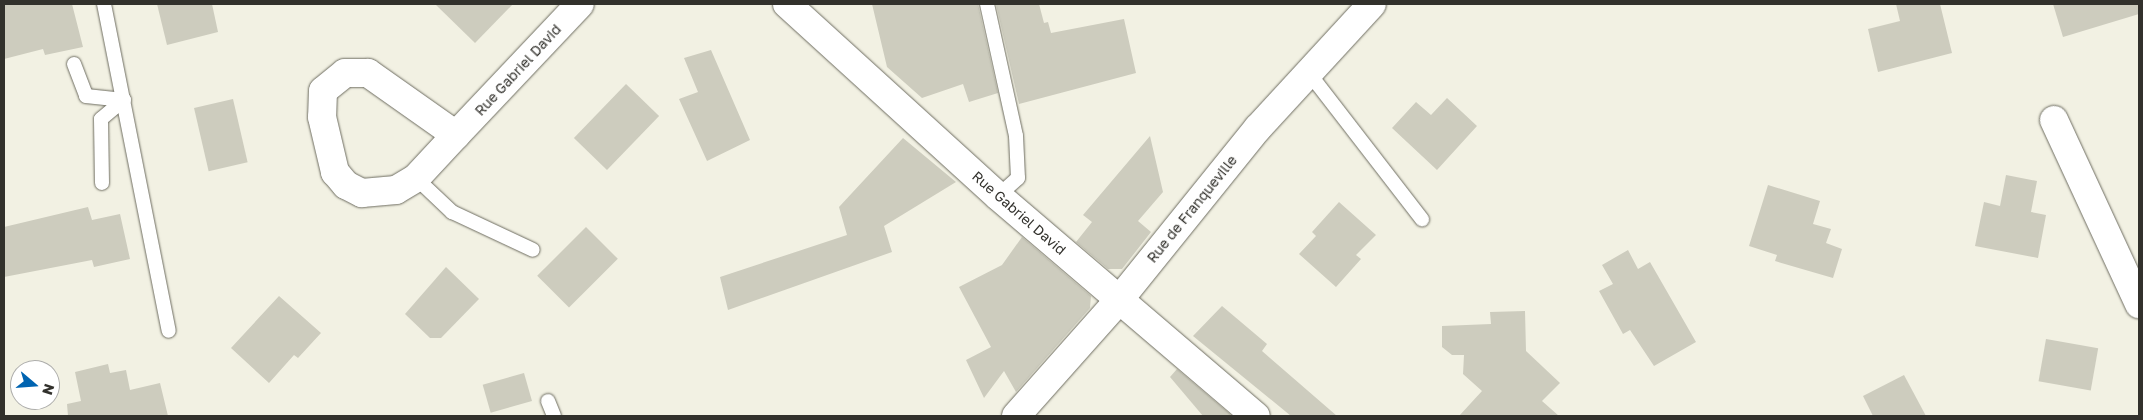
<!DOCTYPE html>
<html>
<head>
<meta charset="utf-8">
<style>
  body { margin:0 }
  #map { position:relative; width:2143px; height:420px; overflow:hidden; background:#f2f1e3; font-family:"Golos Text",sans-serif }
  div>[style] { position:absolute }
  .building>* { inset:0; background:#cdccbe; transform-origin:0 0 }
  .roads { filter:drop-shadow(0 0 1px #6e6d61) drop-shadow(0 0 1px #6e6d61) }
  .service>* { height:14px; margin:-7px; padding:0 7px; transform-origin:7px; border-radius:7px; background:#fff }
  .minor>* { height:28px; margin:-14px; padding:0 14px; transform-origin:14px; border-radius:14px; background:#fff }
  span { translate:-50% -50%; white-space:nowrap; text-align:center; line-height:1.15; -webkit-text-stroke:5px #fff; paint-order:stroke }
  .street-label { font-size:14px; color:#32312c }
  .frame { position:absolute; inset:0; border:5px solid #32312c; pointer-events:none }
  .north { position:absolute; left:10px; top:360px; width:50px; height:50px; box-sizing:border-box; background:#fff; border:1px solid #adadab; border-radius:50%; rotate:108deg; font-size:14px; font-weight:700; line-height:20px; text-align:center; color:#32312c }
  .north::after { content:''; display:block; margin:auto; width:18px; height:22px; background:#0064b1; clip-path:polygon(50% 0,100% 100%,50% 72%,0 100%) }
</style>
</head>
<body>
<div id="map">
  <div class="building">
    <div style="clip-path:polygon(4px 4px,72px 4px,83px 47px,45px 55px,43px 49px,4px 59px)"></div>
    <div style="clip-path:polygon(157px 4px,212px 4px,218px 32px,167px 45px)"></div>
    <div style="clip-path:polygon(435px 4px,513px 4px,475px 43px)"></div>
    <div style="clip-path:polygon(872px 4px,978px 4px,998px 93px,969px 102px,963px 84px,922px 98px,887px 67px)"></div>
    <div style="clip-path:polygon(996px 4px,1039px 4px,1044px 23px,1048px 22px,1051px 33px,1124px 19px,1136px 73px,1019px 104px)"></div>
    <div style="clip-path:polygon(1896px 4px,1940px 4px,1952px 53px,1878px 72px,1868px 29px,1900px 21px)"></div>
    <div style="clip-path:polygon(2053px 4px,2139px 4px,2139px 14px,2063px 37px)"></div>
    <div style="clip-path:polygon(711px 50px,750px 140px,707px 161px,679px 99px,698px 92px,684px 58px)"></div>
    <div style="left:626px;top:84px;width:46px;height:75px;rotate:44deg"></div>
    <div style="clip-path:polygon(1447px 98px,1477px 126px,1437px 170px,1392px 128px,1416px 102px,1431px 115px)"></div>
    <div style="left:233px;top:99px;width:65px;height:40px;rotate:77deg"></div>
    <div style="clip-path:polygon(1150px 136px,1163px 192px,1138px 221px,1151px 232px,1122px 269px,1108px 269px,1076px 242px,1092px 222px,1083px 215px)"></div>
    <div style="clip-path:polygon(903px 138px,956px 182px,884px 226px,892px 252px,728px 310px,720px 277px,847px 235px,839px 207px)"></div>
    <div style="clip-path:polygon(2006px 175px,2037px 181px,2031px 212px,2046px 215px,2038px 258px,1975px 246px,1984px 202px,2000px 206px)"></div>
    <div style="clip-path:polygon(1768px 185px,1820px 201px,1813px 224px,1831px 229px,1826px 243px,1842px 249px,1833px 278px,1775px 261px,1777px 255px,1749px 246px)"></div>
    <div style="clip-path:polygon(1339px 202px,1376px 235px,1356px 255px,1361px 259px,1336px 287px,1299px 254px,1316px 236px,1312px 232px)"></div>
    <div style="clip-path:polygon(88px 207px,92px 220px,120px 214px,130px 259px,94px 267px,92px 260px,4px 277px,4px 227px)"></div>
    <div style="left:586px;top:227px;width:45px;height:69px;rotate:45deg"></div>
    <div style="clip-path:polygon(1022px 237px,1091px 296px,1090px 308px,1016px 392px,1004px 371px,984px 398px,966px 360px,991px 347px,959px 287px,1002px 265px)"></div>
    <div style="clip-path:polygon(1628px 250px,1638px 269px,1650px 262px,1696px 342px,1654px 366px,1630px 330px,1623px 334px,1599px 291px,1613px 284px,1602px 265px)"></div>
    <div style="clip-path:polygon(446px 267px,479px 299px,441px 338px,430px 338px,405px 314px)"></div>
    <div style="clip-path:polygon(279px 296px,321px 333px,298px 358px,294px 355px,269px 383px,231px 348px)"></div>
    <div style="clip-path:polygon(1222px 306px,1267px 344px,1262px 351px,1337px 416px,1291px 416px,1193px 336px)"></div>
    <div style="clip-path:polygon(1525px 311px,1526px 351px,1560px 383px,1542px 401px,1559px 416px,1459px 416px,1482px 391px,1463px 374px,1464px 355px,1452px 355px,1442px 347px,1442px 326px,1491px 324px,1490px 312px)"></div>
    <div style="left:2046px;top:339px;width:53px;height:43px;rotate:10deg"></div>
    <div style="clip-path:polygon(108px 364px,110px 373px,126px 370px,130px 390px,160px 383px,168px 416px,68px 416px,67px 404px,81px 401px,75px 372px)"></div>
    <div style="clip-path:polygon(1177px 369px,1230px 414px,1231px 416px,1203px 416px,1170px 377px)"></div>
    <div style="left:524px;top:373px;width:29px;height:43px;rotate:74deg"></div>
    <div style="clip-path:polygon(1904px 375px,1926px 416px,1873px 416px,1863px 396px)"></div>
  </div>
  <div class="roads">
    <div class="service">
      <div style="left:104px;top:4px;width:333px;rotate:78.8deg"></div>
      <div style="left:987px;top:4px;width:135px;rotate:77.6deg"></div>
      <div style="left:1016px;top:136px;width:42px;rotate:87.3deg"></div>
      <div style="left:1018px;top:178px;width:27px;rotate:138deg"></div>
      <div style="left:74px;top:64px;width:34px;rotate:69deg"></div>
      <div style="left:86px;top:96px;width:38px;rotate:6deg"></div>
      <div style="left:1309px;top:73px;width:185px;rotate:52.3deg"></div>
      <div style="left:416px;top:178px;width:50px;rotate:43.4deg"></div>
      <div style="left:452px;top:212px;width:89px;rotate:25.1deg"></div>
      <div style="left:102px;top:183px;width:64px;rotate:-90.9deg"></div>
      <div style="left:101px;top:119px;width:30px;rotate:-40deg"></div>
      <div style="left:548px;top:401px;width:16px;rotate:68deg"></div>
    </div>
    <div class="minor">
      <div style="left:787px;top:4px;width:285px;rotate:42.3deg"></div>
      <div style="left:998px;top:196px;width:339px;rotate:40.5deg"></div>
      <div style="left:2054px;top:120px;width:203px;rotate:65.2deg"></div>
      <div style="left:456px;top:135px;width:108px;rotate:-144.8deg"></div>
      <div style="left:368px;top:73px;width:23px;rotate:180deg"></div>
      <div style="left:345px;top:73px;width:28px;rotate:141deg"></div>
      <div style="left:323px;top:91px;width:26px;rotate:92deg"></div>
      <div style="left:322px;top:117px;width:57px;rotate:76.7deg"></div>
      <div style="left:335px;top:172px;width:17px;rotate:50deg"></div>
      <div style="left:346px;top:185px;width:18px;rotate:27deg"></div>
      <div style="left:362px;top:193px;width:34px;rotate:-5deg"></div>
      <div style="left:396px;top:190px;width:23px;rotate:-31deg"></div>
      <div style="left:416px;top:178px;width:59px;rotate:-47.1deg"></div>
      <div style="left:456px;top:135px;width:180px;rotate:-46.6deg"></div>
      <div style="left:1016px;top:416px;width:155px;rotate:-48.4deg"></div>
      <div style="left:1119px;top:300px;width:221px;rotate:-51.1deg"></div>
      <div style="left:1258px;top:128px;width:168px;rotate:-47.4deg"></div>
    </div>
  </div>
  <div class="street-label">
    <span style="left:518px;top:70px;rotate:-47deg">Rue Gabriel David</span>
    <span style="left:1192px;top:209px;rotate:-51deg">Rue de Franqueville</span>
    <span style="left:1019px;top:213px;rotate:41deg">Rue Gabriel David</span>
  </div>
  <div class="frame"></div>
  <div class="north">N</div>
</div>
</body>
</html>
